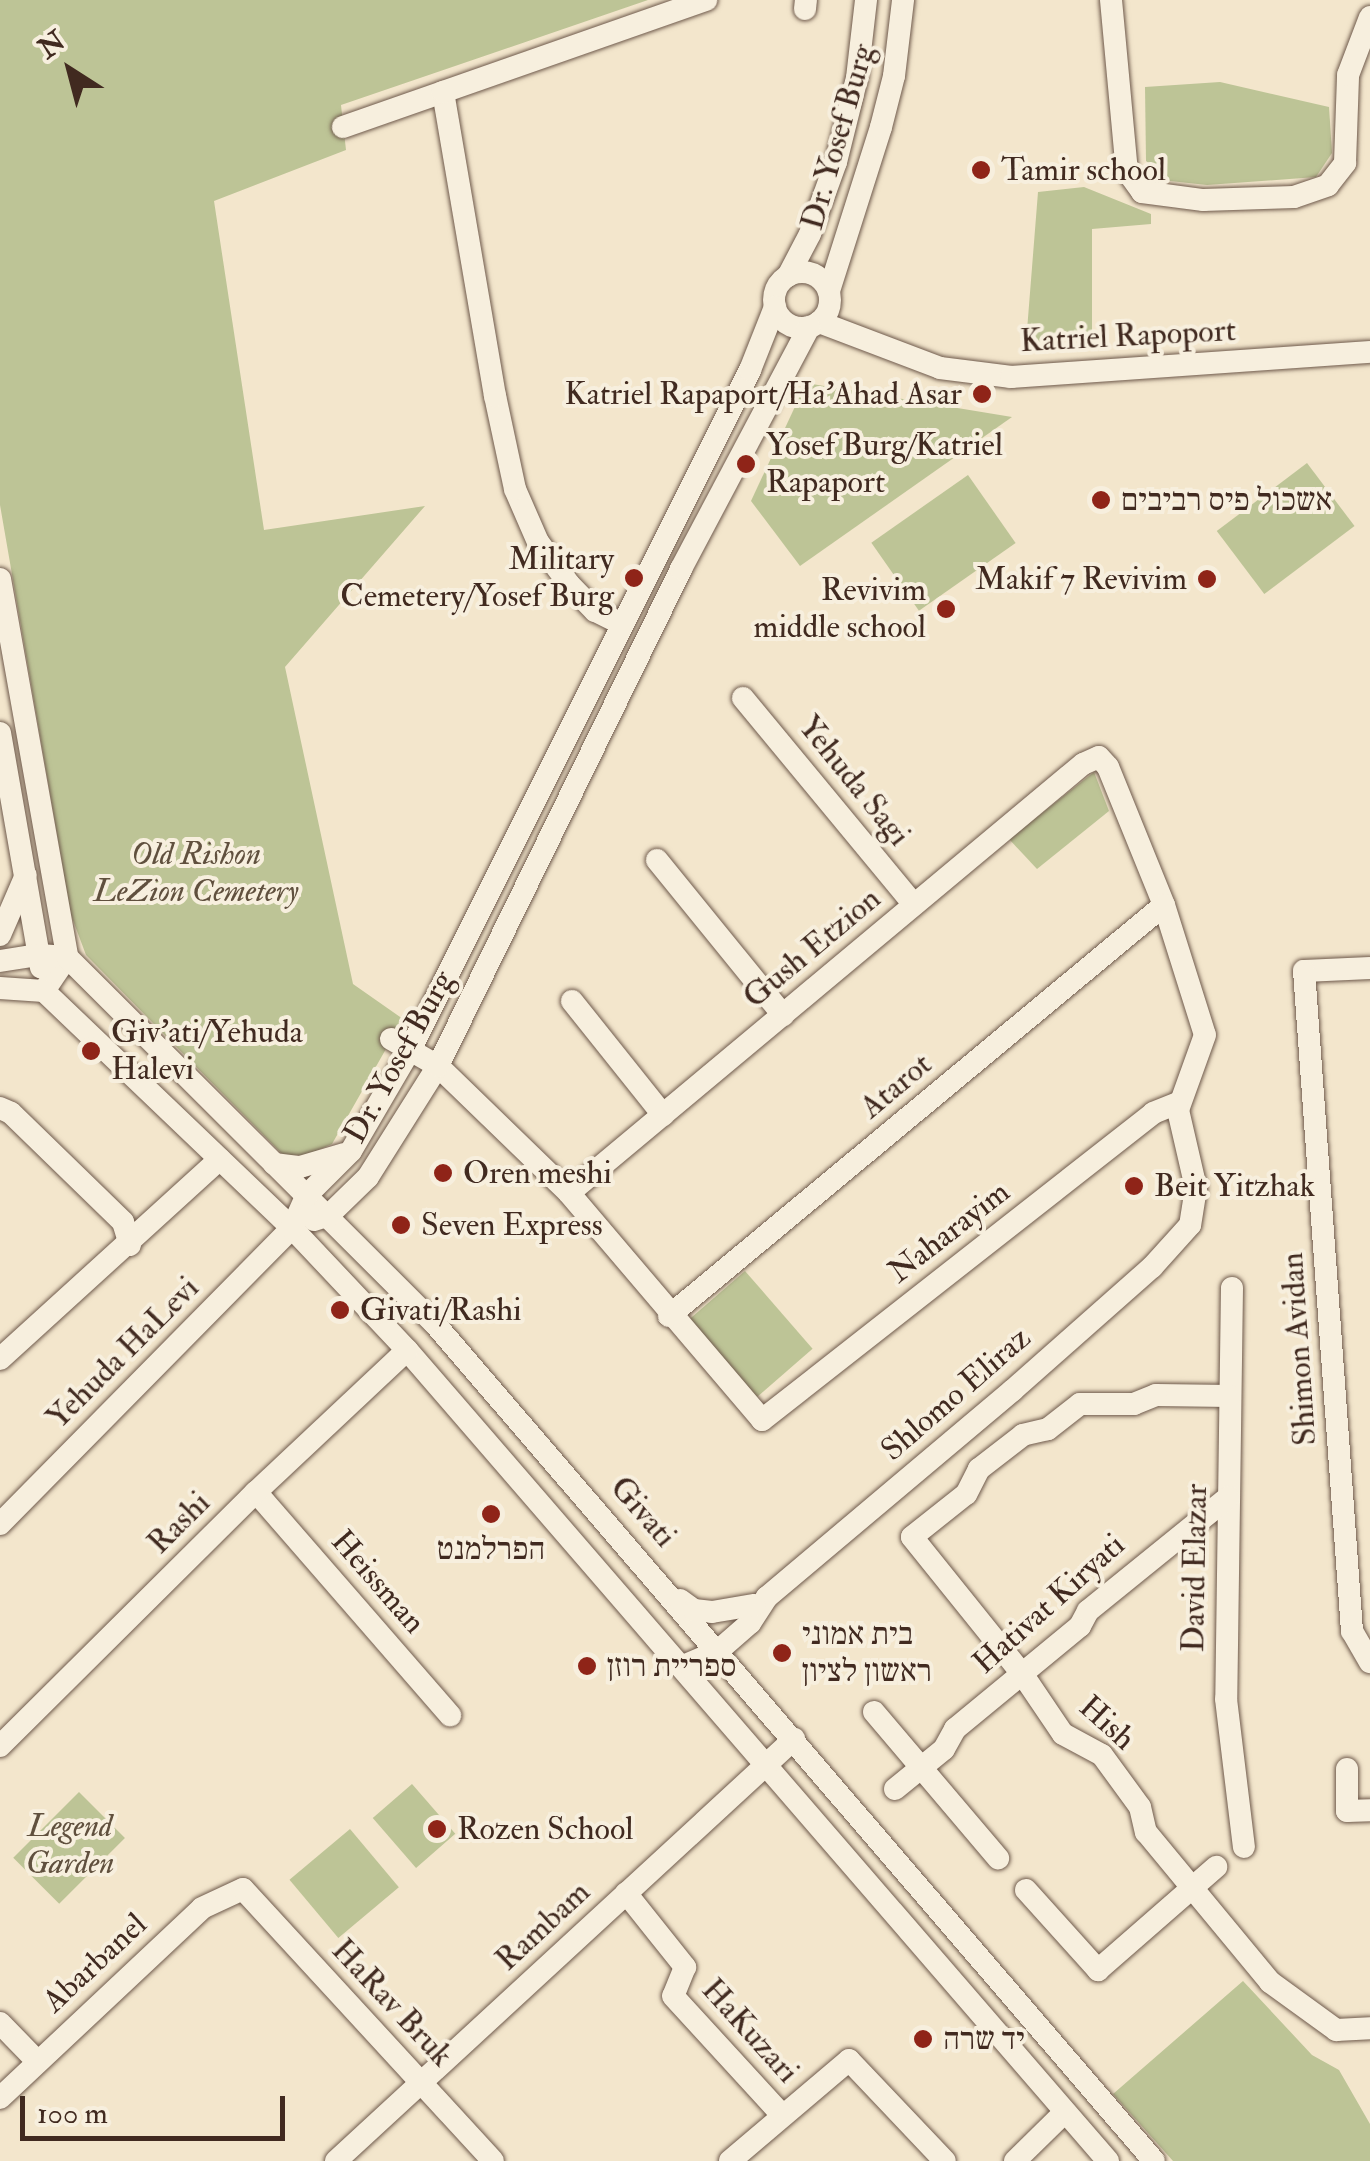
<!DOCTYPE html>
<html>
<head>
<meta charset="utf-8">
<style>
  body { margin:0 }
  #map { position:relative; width:1370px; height:2161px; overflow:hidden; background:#f3e6cc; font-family:"IM FELL Double Pica","Frank Ruhl Libre",serif }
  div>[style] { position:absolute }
  .green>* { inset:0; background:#bdc496; transform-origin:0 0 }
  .roads { filter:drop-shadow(0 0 2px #6e594b) drop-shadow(0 0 2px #6e594b) }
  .minor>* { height:22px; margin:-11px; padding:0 11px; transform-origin:11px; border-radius:11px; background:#f7efde }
  .minor>.ring { margin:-11px; padding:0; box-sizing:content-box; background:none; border:22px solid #f7efde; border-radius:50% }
  .dots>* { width:28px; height:28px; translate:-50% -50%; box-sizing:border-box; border:5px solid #f7efde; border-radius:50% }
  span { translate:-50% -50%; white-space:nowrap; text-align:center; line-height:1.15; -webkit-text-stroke:8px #f7efde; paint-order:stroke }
  .street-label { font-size:32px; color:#412a20 }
  .poi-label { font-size:32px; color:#412a20 }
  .left { translate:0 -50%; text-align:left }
  .right { translate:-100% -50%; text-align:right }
  .park-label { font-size:32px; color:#60503e; font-style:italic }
  .north { position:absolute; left:20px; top:20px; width:100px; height:100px; -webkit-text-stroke:8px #f7efde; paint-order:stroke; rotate:324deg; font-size:28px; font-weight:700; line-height:40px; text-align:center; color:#412a20 }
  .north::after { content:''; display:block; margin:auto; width:35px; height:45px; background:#412a20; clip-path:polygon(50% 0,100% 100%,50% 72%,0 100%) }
  .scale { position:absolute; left:20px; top:2096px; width:265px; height:45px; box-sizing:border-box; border:5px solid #412a20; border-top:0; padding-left:12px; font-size:30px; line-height:35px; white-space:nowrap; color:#412a20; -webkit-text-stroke:8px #f7efde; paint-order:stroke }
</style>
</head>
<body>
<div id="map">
  <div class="green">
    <div style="clip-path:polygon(0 0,648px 0,341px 105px,346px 150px,214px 201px,264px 530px,425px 506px,285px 667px,353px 984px,403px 1019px,332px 1144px,307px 1155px,283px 1155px,86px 955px,71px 915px,0 505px)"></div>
    <div style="clip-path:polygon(1220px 82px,1329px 107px,1332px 153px,1316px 177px,1207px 185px,1170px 181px,1146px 161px,1145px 87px)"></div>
    <div style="clip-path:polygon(1084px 187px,1151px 214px,1151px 224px,1092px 229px,1092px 340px,1026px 343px,1038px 192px)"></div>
    <div style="clip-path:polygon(806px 383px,1012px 417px,800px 566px,751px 501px)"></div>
    <div style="left:1307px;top:463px;width:79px;height:113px;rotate:53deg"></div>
    <div style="left:968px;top:475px;width:83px;height:118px;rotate:55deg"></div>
    <div style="clip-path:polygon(1094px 772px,1109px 811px,1037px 869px,1009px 839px)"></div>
    <div style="left:745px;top:1271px;width:103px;height:79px;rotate:49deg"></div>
    <div style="left:412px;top:1784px;width:66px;height:52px;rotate:49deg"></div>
    <div style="left:79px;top:1792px;width:65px;height:93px;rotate:45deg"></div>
    <div style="left:350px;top:1829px;width:76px;height:79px;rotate:50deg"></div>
    <div style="clip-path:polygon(1243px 1981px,1312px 2055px,1339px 2070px,1370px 2124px,1370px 2161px,1173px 2161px,1113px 2094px)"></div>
  </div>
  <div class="roads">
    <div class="minor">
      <div style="left:1111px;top:0;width:172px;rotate:84.7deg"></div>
      <div style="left:1127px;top:171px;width:26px;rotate:54deg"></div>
      <div style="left:1142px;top:192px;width:62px;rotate:7.5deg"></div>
      <div style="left:1203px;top:200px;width:91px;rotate:-1.9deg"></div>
      <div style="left:1294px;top:197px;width:36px;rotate:-19deg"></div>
      <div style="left:1328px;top:185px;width:28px;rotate:-52deg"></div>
      <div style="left:1345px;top:163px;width:88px;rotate:-88deg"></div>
      <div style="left:1348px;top:75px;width:62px;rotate:-69.2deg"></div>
      <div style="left:805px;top:9px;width:9px;rotate:-84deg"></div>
      <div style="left:343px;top:127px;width:106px;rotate:-19.3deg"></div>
      <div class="ring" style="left:774px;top:272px;width:34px;height:34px"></div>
      <div style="left:788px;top:276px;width:47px;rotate:-62.4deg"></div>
      <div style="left:810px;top:234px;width:77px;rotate:-70.1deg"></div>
      <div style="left:836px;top:162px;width:87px;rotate:-76deg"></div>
      <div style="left:857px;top:78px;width:79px;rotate:-83.4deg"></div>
      <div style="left:829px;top:291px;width:172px;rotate:-72.4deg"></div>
      <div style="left:881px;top:127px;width:53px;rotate:-75.7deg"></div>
      <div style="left:894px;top:76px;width:77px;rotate:-83.2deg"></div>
      <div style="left:819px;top:322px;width:129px;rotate:20.8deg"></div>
      <div style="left:940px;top:368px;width:72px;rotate:7.2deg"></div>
      <div style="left:1011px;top:377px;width:360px;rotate:-4deg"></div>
      <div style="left:0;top:579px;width:384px;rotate:79.9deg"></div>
      <div style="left:67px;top:957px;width:41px;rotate:124.1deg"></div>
      <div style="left:620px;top:623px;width:28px;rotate:-154deg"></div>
      <div style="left:595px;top:611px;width:37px;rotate:-134deg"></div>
      <div style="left:569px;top:584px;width:52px;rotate:-126.4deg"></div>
      <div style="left:538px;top:542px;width:58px;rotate:-113.5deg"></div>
      <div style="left:515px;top:489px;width:95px;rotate:-102.1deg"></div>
      <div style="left:495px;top:396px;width:308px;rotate:-99.7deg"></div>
      <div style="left:443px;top:92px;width:279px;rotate:-19.3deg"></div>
      <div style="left:743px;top:698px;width:268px;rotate:50.4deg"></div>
      <div style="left:0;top:733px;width:238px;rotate:80.1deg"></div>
      <div style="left:657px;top:860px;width:200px;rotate:50.9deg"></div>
      <div style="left:0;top:935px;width:65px;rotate:-66.6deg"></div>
      <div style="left:0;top:961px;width:39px;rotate:-9deg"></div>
      <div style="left:39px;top:955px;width:28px;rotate:4deg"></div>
      <div style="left:67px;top:957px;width:520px;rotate:44.92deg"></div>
      <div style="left:435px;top:1324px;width:1103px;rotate:49.34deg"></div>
      <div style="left:1370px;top:968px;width:66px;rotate:177.4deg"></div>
      <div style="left:1304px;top:971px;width:662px;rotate:85.84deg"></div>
      <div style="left:1352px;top:1631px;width:36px;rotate:60deg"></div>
      <div style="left:0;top:988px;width:44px;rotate:3.9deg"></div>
      <div style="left:44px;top:991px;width:343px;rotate:43.7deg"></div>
      <div style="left:292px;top:1228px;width:168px;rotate:46.7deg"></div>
      <div style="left:407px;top:1350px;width:1072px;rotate:49.16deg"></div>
      <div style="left:572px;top:1001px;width:146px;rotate:51.4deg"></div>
      <div style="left:391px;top:1039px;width:54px;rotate:29.9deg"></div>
      <div style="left:438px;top:1066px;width:182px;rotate:44.1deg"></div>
      <div style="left:569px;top:1193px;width:298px;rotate:49.6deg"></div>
      <div style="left:762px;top:1420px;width:497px;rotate:-38.1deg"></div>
      <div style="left:1153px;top:1113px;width:29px;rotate:-22deg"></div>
      <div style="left:0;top:1108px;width:12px;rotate:24deg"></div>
      <div style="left:11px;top:1113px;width:156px;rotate:44.2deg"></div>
      <div style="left:123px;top:1222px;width:24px;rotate:73deg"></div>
      <div style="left:274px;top:1164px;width:26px;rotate:7deg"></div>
      <div style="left:300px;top:1167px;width:46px;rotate:-16.5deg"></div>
      <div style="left:569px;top:1193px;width:670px;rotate:-39.85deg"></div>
      <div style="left:1083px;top:764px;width:17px;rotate:-24deg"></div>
      <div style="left:1099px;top:757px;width:13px;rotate:48deg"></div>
      <div style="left:1108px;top:767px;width:149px;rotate:67.9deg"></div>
      <div style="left:1164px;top:905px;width:136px;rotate:72.5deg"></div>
      <div style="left:1205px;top:1035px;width:80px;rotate:109.8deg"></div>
      <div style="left:1178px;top:1110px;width:80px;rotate:77deg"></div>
      <div style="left:1196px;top:1188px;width:37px;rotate:99deg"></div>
      <div style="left:1190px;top:1225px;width:57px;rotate:132.1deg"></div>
      <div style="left:1152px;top:1267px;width:186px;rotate:138.5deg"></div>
      <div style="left:1013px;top:1390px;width:322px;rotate:139.9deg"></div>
      <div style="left:767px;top:1597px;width:31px;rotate:123deg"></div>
      <div style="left:750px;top:1623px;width:43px;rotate:138.8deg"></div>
      <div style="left:718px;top:1651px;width:40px;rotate:156.6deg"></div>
      <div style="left:314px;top:1220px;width:16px;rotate:-18deg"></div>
      <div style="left:329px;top:1215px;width:54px;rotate:-44.3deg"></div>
      <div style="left:368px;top:1177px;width:131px;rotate:-57.8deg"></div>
      <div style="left:438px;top:1066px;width:553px;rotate:-63.94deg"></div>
      <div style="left:681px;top:569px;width:274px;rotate:-62.1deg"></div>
      <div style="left:1232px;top:1288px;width:411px;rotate:90.8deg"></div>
      <div style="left:1226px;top:1699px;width:149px;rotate:83.1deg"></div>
      <div style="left:669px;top:1316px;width:643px;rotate:-39.7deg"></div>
      <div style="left:0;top:1359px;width:297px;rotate:-42.3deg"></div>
      <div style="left:1230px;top:1396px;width:74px;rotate:-179.2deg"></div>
      <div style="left:1156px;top:1395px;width:24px;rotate:158deg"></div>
      <div style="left:1134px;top:1404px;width:54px;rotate:180deg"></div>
      <div style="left:1080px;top:1404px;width:41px;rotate:142deg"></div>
      <div style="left:1048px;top:1429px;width:26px;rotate:167deg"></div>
      <div style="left:1023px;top:1435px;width:56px;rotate:142.3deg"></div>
      <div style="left:979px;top:1469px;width:28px;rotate:117deg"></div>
      <div style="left:966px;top:1494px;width:69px;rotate:141.5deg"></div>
      <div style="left:912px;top:1537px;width:177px;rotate:51.2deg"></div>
      <div style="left:1023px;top:1675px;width:71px;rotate:55.9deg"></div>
      <div style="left:1063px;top:1734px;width:44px;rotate:28.3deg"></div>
      <div style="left:1102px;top:1755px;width:64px;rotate:53.8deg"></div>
      <div style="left:1140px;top:1807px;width:26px;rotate:77deg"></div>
      <div style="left:1146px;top:1832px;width:195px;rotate:50.4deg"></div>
      <div style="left:1270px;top:1982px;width:82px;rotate:36deg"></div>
      <div style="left:1336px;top:2030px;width:34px;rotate:-3deg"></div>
      <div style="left:256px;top:1492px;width:296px;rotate:49deg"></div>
      <div style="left:0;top:1524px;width:416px;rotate:-45.4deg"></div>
      <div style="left:292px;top:1228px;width:36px;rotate:-66deg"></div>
      <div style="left:307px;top:1195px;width:62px;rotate:-45deg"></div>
      <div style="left:351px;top:1151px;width:117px;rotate:-59.7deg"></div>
      <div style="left:410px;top:1050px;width:760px;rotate:-63.43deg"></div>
      <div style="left:750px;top:370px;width:68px;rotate:-68.4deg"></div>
      <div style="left:680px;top:1600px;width:17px;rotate:36deg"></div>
      <div style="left:694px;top:1610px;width:18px;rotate:6deg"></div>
      <div style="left:712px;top:1612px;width:43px;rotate:-9.5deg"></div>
      <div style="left:874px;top:1712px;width:192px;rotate:49.7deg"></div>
      <div style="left:0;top:1746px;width:361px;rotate:-44.8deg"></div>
      <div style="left:256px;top:1492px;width:207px;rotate:-43.2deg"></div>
      <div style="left:1347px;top:1769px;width:42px;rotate:90deg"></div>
      <div style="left:1347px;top:1811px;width:23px;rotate:-2deg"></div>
      <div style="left:895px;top:1789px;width:63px;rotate:-39.2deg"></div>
      <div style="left:944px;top:1749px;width:23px;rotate:-61deg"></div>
      <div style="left:955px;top:1729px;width:162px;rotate:-39.5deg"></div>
      <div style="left:1080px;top:1626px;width:17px;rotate:-62deg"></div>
      <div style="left:1088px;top:1611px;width:181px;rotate:-39deg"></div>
      <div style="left:1026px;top:1890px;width:108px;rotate:48deg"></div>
      <div style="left:1098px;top:1970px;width:157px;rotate:-41.1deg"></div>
      <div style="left:626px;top:1893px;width:95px;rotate:51.4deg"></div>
      <div style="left:685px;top:1967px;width:31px;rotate:112deg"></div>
      <div style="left:673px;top:1996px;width:160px;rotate:47.5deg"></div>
      <div style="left:0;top:2023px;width:53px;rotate:45.8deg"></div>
      <div style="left:0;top:2098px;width:277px;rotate:-43.2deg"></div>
      <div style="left:202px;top:1908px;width:45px;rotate:-24.9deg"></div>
      <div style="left:243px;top:1889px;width:369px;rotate:47.4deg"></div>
      <div style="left:336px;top:2161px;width:623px;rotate:-42.66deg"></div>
      <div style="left:730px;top:2161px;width:156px;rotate:-40.3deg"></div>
      <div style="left:849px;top:2060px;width:139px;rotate:46.5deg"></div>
      <div style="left:1015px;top:2161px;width:69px;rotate:-44.4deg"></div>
    </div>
  </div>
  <div class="dots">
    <div style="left:981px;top:170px;background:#8f2418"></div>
    <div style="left:982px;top:394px;background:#8f2418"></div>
    <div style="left:746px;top:464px;background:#8f2418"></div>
    <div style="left:1101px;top:500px;background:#8f2418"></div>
    <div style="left:634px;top:578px;background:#8f2418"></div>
    <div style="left:1207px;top:579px;background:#8f2418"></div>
    <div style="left:946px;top:609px;background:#8f2418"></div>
    <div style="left:91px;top:1051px;background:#8f2418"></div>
    <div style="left:443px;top:1173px;background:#8f2418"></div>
    <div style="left:1134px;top:1186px;background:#8f2418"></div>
    <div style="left:401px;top:1225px;background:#8f2418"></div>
    <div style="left:340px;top:1310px;background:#8f2418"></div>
    <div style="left:491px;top:1514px;background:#8f2418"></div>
    <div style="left:782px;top:1653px;background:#8f2418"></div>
    <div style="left:587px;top:1666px;background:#8f2418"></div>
    <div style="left:437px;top:1829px;background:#8f2418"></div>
    <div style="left:923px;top:2039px;background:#8f2418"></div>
  </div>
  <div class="street-label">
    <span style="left:838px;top:137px;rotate:-74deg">Dr. Yosef Burg</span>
    <span style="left:1128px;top:336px;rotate:-3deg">Katriel Rapoport</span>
    <span style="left:854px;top:781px;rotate:51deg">Yehuda Sagi</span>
    <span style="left:812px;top:948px;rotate:-40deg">Gush Etzion</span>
    <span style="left:399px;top:1057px;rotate:-61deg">Dr. Yosef Burg</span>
    <span style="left:896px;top:1086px;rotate:-40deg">Atarot</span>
    <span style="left:949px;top:1232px;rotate:-38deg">Naharayim</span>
    <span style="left:1299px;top:1349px;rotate:-94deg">Shimon Avidan</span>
    <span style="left:123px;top:1353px;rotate:-45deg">Yehuda HaLevi</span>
    <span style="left:956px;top:1394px;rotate:-41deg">Shlomo Eliraz</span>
    <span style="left:643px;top:1512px;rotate:49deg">Givati</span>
    <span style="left:179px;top:1523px;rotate:-45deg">Rashi</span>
    <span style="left:1195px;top:1568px;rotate:-89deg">David Elazar</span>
    <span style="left:378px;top:1582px;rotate:49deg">Heissman</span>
    <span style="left:1049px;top:1604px;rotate:-42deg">Hativat Kiryati</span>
    <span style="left:1107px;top:1723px;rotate:42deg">Hish</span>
    <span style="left:543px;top:1926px;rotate:-43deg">Rambam</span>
    <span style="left:95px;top:1963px;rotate:-43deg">Abarbanel</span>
    <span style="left:392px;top:2003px;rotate:47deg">HaRav Bruk</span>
    <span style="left:750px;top:2031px;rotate:48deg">HaKuzari</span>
  </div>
  <div class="poi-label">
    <span class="left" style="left:1001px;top:170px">Tamir school</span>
    <span class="right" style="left:962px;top:394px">Katriel Rapaport/Ha'Ahad Asar</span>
    <span class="left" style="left:766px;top:464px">Yosef Burg/Katriel<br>Rapaport</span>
    <span class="left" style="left:1121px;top:500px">אשכול פיס רביבים</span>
    <span class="right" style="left:614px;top:578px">Military<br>Cemetery/Yosef Burg</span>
    <span class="right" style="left:1187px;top:579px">Makif 7 Revivim</span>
    <span class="right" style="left:926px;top:609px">Revivim<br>middle school</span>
    <span class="left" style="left:111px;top:1051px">Giv'ati/Yehuda<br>Halevi</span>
    <span class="left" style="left:463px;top:1173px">Oren meshi</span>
    <span class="left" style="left:1154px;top:1186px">Beit Yitzhak</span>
    <span class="left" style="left:421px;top:1225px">Seven Express</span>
    <span class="left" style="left:360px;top:1310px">Givati/Rashi</span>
    <span style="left:491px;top:1549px">הפרלמנט</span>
    <span class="left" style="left:802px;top:1653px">בית אמוני<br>ראשון לציון</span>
    <span class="left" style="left:607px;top:1666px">ספריית רוזן</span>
    <span class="left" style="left:457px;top:1829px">Rozen School</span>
    <span class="left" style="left:943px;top:2039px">יד שרה</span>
  </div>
  <div class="park-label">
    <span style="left:196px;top:873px">Old Rishon<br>LeZion Cemetery</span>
    <span style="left:70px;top:1845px">Legend<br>Garden</span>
  </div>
  <div class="north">N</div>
  <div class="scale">100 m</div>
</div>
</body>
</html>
